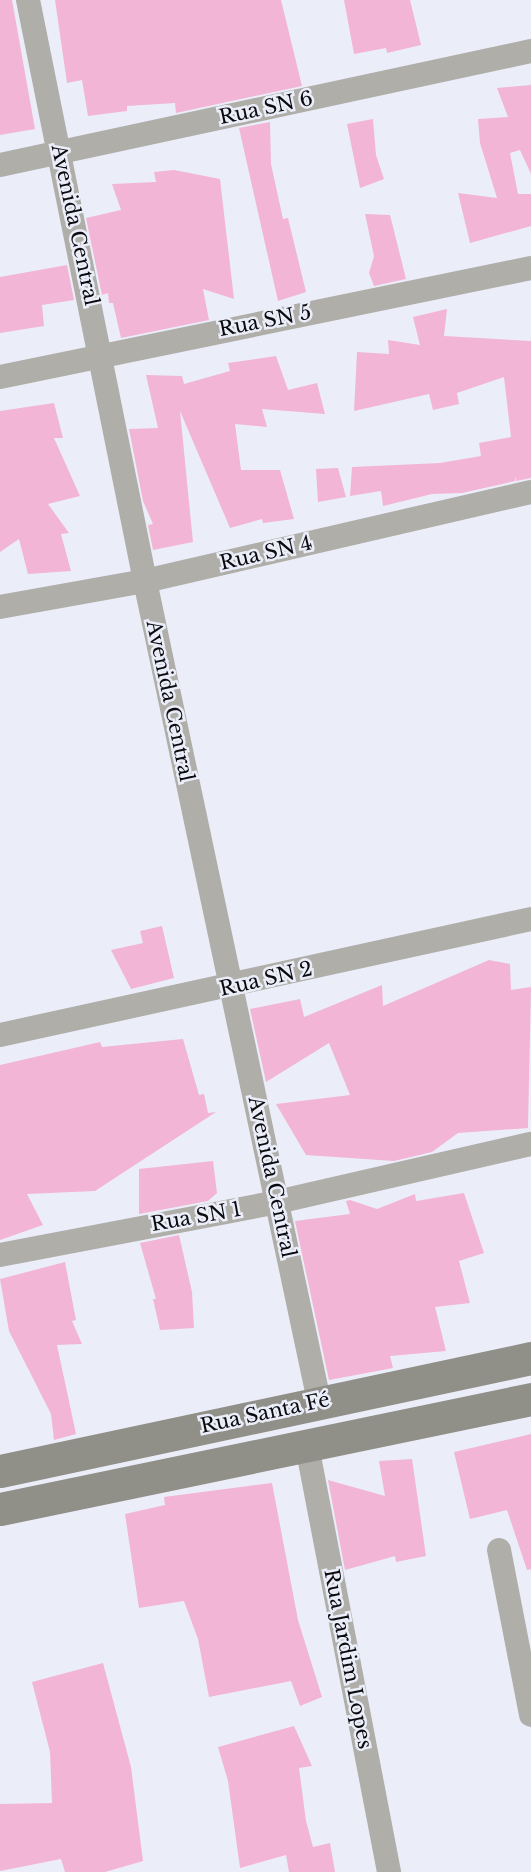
<!DOCTYPE html>
<html>
<head>
<meta charset="utf-8">
<style>
  body { margin:0 }
  #map { position:relative; width:531px; height:1872px; overflow:hidden; background:#ebeef9; font-family:"Libre Baskerville",serif }
  div>[style] { position:absolute }
  .building>* { inset:0; background:#f2b5d5 }
  .street>* { height:24px; margin:-12px; padding:0 12px; transform-origin:12px; border-radius:12px; background:#afaea9 }
  .secondary>* { height:33px; margin:-16.5px; padding:0 16.5px; transform-origin:16.5px; border-radius:16.5px; background:#908f88 }
  span { translate:-50% -50%; white-space:nowrap; text-align:center; line-height:1.15; -webkit-text-stroke:5px #ebeef9; paint-order:stroke }
  .street-label { font-size:20px; color:#0b0b0f }
</style>
</head>
<body>
<div id="map">
  <div class="building">
    <div style="clip-path:polygon(0 0,12px 0,35px 129px,0 135px)"></div>
    <div style="clip-path:polygon(55px 0,281px 0,302px 86px,176px 113px,175px 103px,127px 106px,127px 111px,88px 116px,82px 80px,67px 83px)"></div>
    <div style="clip-path:polygon(344px 0,410px 0,421px 45px,387px 53px,386px 48px,354px 54px)"></div>
    <div style="clip-path:polygon(531px 85px,531px 174px,520px 150px,510px 153px,518px 194px,531px 194px,531px 226px,470px 243px,458px 193px,497px 198px,480px 143px,478px 119px,508px 117px,497px 88px)"></div>
    <div style="clip-path:polygon(373px 119px,376px 155px,384px 179px,360px 188px,347px 124px)"></div>
    <div style="clip-path:polygon(270px 122px,271px 164px,283px 219px,288px 218px,306px 292px,278px 301px,239px 128px)"></div>
    <div style="clip-path:polygon(174px 170px,220px 179px,234px 299px,203px 289px,209px 320px,121px 338px,113px 303px,109px 303px,108px 293px,102px 295px,86px 218px,121px 210px,112px 184px,156px 182px,154px 172px)"></div>
    <div style="clip-path:polygon(365px 214px,390px 215px,406px 279px,374px 286px,369px 273px,374px 256px)"></div>
    <div style="clip-path:polygon(67px 265px,74px 300px,42px 305px,44px 326px,0 333px,0 277px)"></div>
    <div style="clip-path:polygon(447px 309px,444px 336px,531px 341px,531px 478px,516px 481px,516px 476px,515px 481px,462px 493px,432px 494px,383px 506px,381px 491px,350px 496px,352px 467px,440px 463px,481px 456px,479px 443px,511px 437px,504px 377px,457px 393px,459px 404px,433px 410px,429px 394px,354px 411px,357px 352px,389px 354px,388px 340px,420px 345px,413px 317px)"></div>
    <div style="clip-path:polygon(276px 356px,288px 390px,317px 383px,325px 414px,262px 409px,267px 427px,235px 424px,241px 470px,280px 470px,294px 519px,263px 523px,262px 519px,230px 528px,180px 411px,193px 542px,153px 550px,148px 525px,153px 524px,143px 501px,129px 429px,158px 428px,146px 375px,182px 376px,184px 384px,230px 371px,228px 363px)"></div>
    <div style="clip-path:polygon(54px 403px,63px 438px,54px 438px,80px 496px,48px 504px,69px 533px,61px 534px,71px 571px,28px 574px,19px 539px,0 552px,0 411px)"></div>
    <div style="clip-path:polygon(338px 468px,346px 497px,318px 502px,316px 469px)"></div>
    <div style="clip-path:polygon(162px 926px,174px 978px,131px 989px,111px 950px,143px 943px,140px 931px)"></div>
    <div style="clip-path:polygon(489px 960px,510px 964px,511px 990px,531px 987px,528px 1128px,458px 1133px,432px 1152px,394px 1161px,306px 1155px,276px 1104px,350px 1095px,329px 1043px,266px 1082px,250px 1009px,300px 999px,304px 1017px,382px 985px,383px 1006px)"></div>
    <div style="clip-path:polygon(183px 1039px,199px 1095px,204px 1094px,208px 1113px,216px 1112px,95px 1191px,27px 1194px,43px 1225px,0 1240px,0 1065px,100px 1042px,102px 1047px)"></div>
    <div style="clip-path:polygon(213px 1161px,217px 1193px,208px 1201px,139px 1214px,139px 1169px)"></div>
    <div style="clip-path:polygon(464px 1193px,484px 1253px,459px 1261px,470px 1303px,435px 1307px,446px 1351px,390px 1356px,393px 1368px,329px 1380px,295px 1221px,350px 1214px,346px 1201px,350px 1200px,377px 1209px,415px 1194px,416px 1201px)"></div>
    <div style="clip-path:polygon(179px 1235px,192px 1292px,194px 1328px,160px 1330px,153px 1299px,156px 1299px,140px 1243px)"></div>
    <div style="clip-path:polygon(65px 1262px,76px 1320px,72px 1321px,82px 1344px,57px 1345px,76px 1434px,54px 1440px,51px 1414px,9px 1331px,0 1279px)"></div>
    <div style="clip-path:polygon(531px 1434px,531px 1569px,527px 1570px,507px 1510px,470px 1519px,454px 1452px)"></div>
    <div style="clip-path:polygon(412px 1459px,426px 1556px,396px 1562px,395px 1556px,345px 1570px,328px 1480px,385px 1496px,379px 1461px)"></div>
    <div style="clip-path:polygon(272px 1483px,298px 1620px,322px 1697px,300px 1706px,291px 1681px,209px 1697px,198px 1639px,184px 1601px,139px 1608px,125px 1514px,165px 1505px,164px 1497px)"></div>
    <div style="clip-path:polygon(103px 1663px,131px 1767px,143px 1861px,105px 1872px,65px 1872px,61px 1859px,0 1871px,0 1804px,52px 1803px,50px 1752px,32px 1682px)"></div>
    <div style="clip-path:polygon(294px 1726px,312px 1766px,299px 1768px,306px 1821px,313px 1847px,330px 1843px,335px 1872px,289px 1872px,286px 1855px,240px 1868px,228px 1781px,218px 1747px)"></div>
  </div>
  <div class="street">
    <div style="left:28px;top:0;width:593px;rotate:78.61deg"></div>
    <div style="left:145px;top:581px;width:838px;rotate:78.02deg"></div>
    <div style="left:0;top:165px;width:543px;rotate:-12.12deg"></div>
    <div style="left:0;top:377px;width:542px;rotate:-11.6deg"></div>
    <div style="left:0;top:607px;width:147px;rotate:-10.2deg"></div>
    <div style="left:145px;top:581px;width:396px;rotate:-13deg"></div>
    <div style="left:0;top:1035px;width:544px;rotate:-12.32deg"></div>
    <div style="left:0;top:1255px;width:282px;rotate:-10.8deg"></div>
    <div style="left:277px;top:1202px;width:261px;rotate:-12.9deg"></div>
    <div style="left:307px;top:1446px;width:434px;rotate:79.1deg"></div>
    <div style="left:499px;top:1550px;width:168px;rotate:79deg"></div>
  </div>
  <div class="secondary">
    <div style="left:0;top:1471px;width:543px;rotate:-12.01deg"></div>
    <div style="left:0;top:1509px;width:542px;rotate:-11.7deg"></div>
  </div>
  <div class="street-label">
    <span style="left:266px;top:108px;rotate:-12deg">Rua SN 6</span>
    <span style="left:75px;top:225px;rotate:78deg">Avenida Central</span>
    <span style="left:265px;top:321px;rotate:-11deg">Rua SN 5</span>
    <span style="left:266px;top:553px;rotate:-13deg">Rua SN 4</span>
    <span style="left:170px;top:701px;rotate:78deg">Avenida Central</span>
    <span style="left:266px;top:979px;rotate:-13deg">Rua SN 2</span>
    <span style="left:272px;top:1177px;rotate:78deg">Avenida Central</span>
    <span style="left:196px;top:1217px;rotate:-10deg">Rua SN 1</span>
    <span style="left:265px;top:1413px;rotate:-12deg">Rua Santa Fé</span>
    <span style="left:348px;top:1659px;rotate:79deg">Rua Jardim Lopes</span>
  </div>
</div>
</body>
</html>
